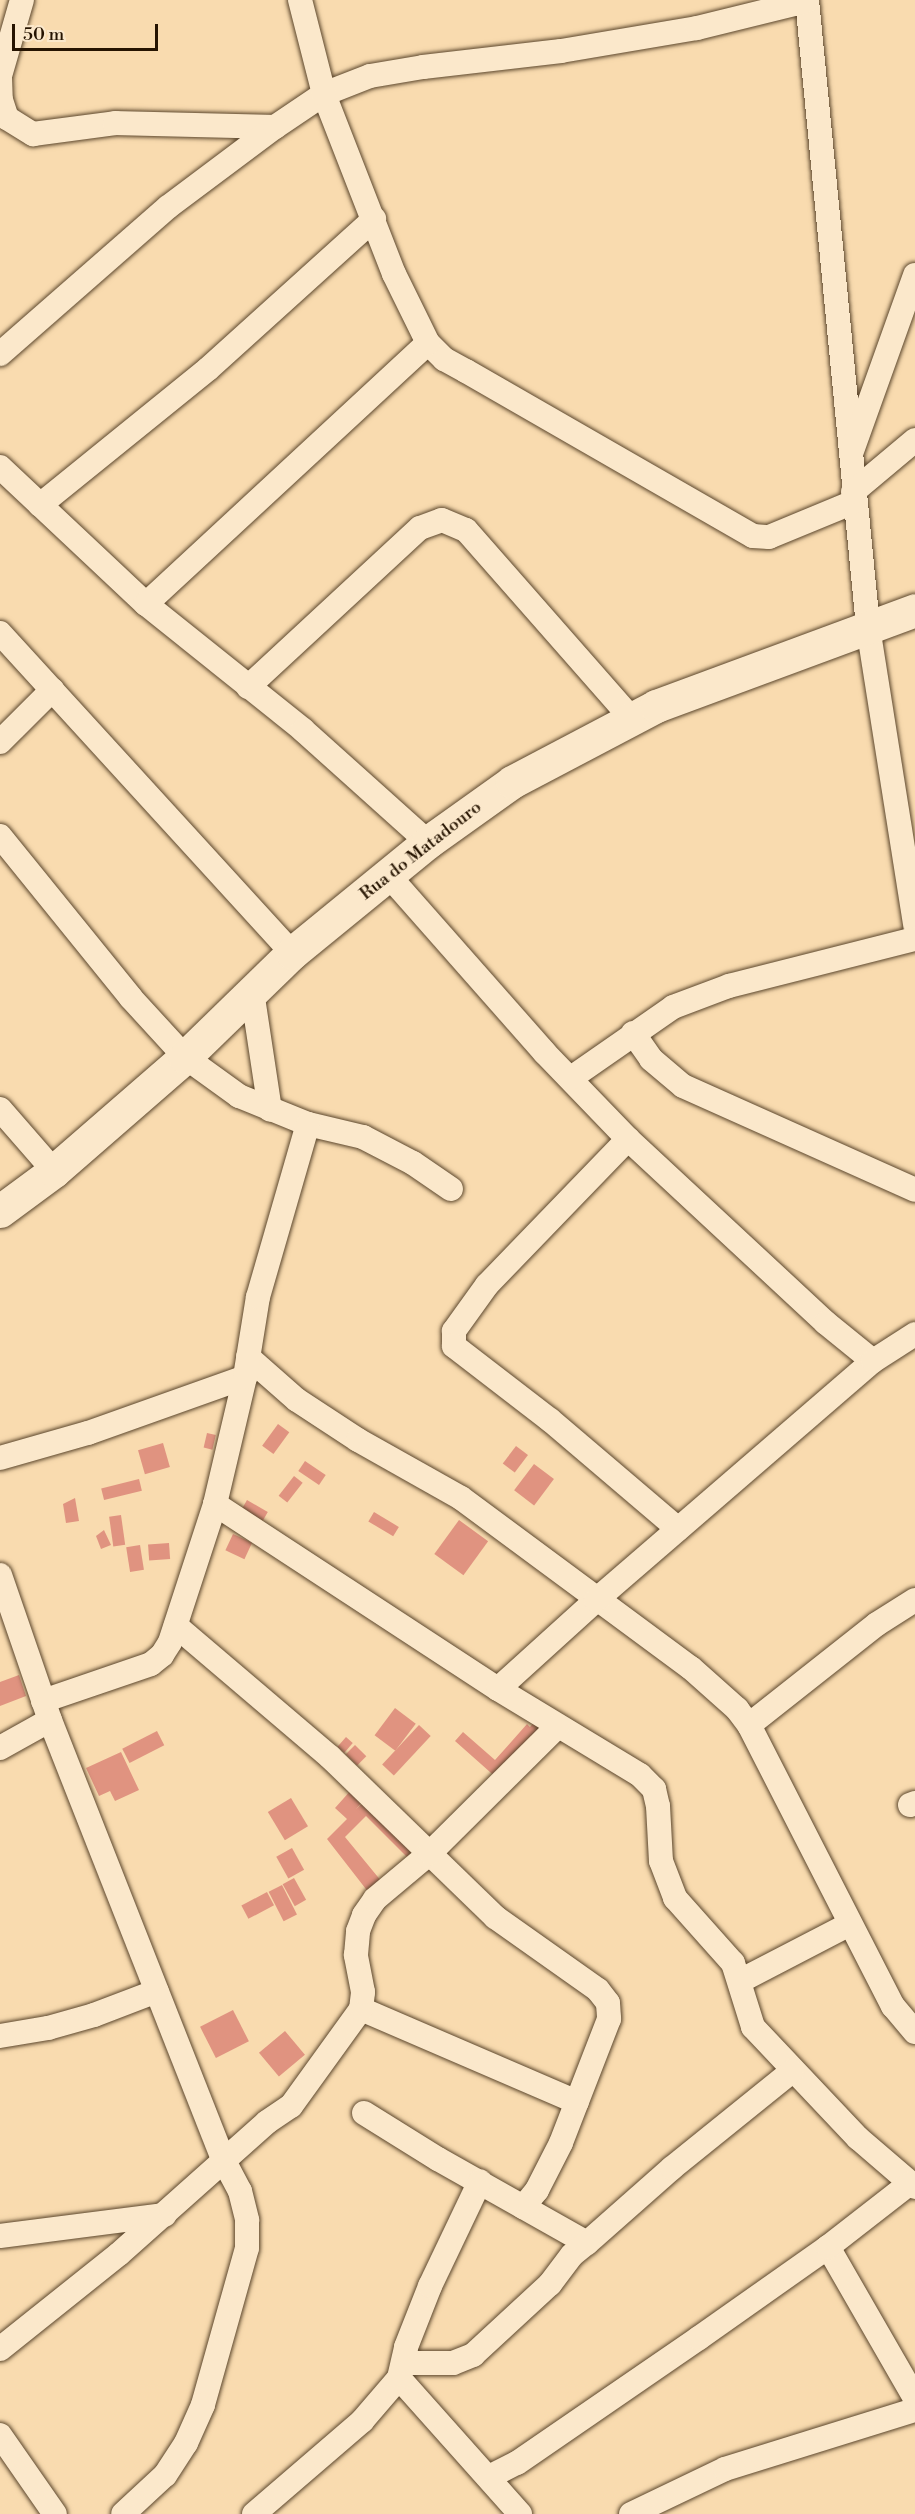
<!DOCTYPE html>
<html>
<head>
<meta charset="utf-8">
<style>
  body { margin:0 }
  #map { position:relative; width:915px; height:2514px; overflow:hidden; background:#f9dbaf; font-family:"Libre Bodoni",serif }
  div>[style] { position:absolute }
  .building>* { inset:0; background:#e09380; transform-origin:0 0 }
  .roads { filter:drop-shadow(0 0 2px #5b462c) drop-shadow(0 0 2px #5b462c) }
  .street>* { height:24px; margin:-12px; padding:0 12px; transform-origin:12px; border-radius:12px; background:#fbe8cb }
  .secondary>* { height:33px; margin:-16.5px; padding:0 16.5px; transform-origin:16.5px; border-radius:16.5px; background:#fbe8cb }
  span { translate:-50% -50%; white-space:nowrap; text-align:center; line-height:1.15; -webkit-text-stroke:5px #fbe8cb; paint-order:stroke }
  .street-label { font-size:18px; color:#261401 }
  .scale { position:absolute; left:12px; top:24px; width:146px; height:27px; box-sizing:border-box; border:3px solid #261401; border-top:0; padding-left:8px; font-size:18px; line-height:21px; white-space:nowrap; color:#261401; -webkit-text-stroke:4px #fbe8cb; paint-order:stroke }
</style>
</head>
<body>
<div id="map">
  <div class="building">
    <div style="left:278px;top:1424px;width:14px;height:27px;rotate:36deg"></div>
    <div style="left:207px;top:1433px;width:9px;height:15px;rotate:13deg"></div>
    <div style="left:163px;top:1443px;width:25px;height:26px;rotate:74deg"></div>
    <div style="left:516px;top:1446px;width:15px;height:22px;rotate:37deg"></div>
    <div style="left:305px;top:1461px;width:25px;height:12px;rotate:34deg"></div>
    <div style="left:534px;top:1464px;width:25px;height:33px;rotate:37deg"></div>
    <div style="left:294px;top:1476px;width:11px;height:25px;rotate:38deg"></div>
    <div style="left:139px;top:1479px;width:12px;height:39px;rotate:76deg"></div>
    <div style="clip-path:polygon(75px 1498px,79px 1521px,66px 1523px,63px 1504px)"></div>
    <div style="left:247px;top:1500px;width:24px;height:10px;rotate:30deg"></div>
    <div style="left:374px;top:1512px;width:29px;height:11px;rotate:31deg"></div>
    <div style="left:121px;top:1515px;width:30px;height:12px;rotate:82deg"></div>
    <div style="left:459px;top:1520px;width:36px;height:42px;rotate:36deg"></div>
    <div style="clip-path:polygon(104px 1530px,111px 1545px,101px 1549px,96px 1536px)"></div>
    <div style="left:233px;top:1534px;width:21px;height:18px;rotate:25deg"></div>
    <div style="left:169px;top:1543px;width:16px;height:21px;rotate:86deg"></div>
    <div style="left:140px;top:1545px;width:25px;height:14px;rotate:81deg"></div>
    <div style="clip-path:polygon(19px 1675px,26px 1696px,0 1706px,0 1682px)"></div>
    <div style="left:395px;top:1708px;width:26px;height:34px;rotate:37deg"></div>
    <div style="clip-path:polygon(538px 1718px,546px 1726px,499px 1780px,455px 1741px,463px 1732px,495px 1760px,527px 1724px,530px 1727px)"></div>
    <div style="left:419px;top:1725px;width:16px;height:54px;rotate:43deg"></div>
    <div style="left:157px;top:1731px;width:16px;height:39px;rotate:63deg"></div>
    <div style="left:346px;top:1737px;width:9px;height:13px;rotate:41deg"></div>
    <div style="left:355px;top:1745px;width:16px;height:13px;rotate:45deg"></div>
    <div style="clip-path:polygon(121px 1752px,139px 1790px,115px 1801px,110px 1791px,99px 1796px,86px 1768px)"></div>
    <div style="clip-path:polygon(352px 1789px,364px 1800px,356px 1809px,368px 1798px,421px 1849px,410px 1860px,366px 1816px,345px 1837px,382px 1882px,369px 1893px,327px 1839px,347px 1819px,335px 1808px)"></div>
    <div style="left:291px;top:1798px;width:33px;height:27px;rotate:59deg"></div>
    <div style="left:292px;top:1848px;width:25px;height:18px;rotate:61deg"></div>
    <div style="left:294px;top:1878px;width:25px;height:13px;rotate:61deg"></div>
    <div style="left:282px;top:1885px;width:33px;height:15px;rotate:63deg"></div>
    <div style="left:267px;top:1892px;width:15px;height:29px;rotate:62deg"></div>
    <div style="left:233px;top:2010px;width:35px;height:37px;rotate:63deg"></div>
    <div style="left:285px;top:2031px;width:31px;height:34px;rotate:50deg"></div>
  </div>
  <div class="roads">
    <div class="street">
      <div style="left:807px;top:0;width:630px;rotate:84.44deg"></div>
      <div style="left:868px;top:627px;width:302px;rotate:81deg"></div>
      <div style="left:0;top:76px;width:79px;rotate:-73.9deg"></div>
      <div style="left:0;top:77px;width:23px;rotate:88deg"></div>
      <div style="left:1px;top:100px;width:19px;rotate:72deg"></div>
      <div style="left:7px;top:118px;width:31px;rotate:32deg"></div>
      <div style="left:33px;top:134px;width:83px;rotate:-7.6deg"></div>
      <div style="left:115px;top:123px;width:160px;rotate:1.4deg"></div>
      <div style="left:428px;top:343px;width:23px;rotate:45deg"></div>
      <div style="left:444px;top:359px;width:25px;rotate:29deg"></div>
      <div style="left:466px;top:371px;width:331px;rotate:29.9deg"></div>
      <div style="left:753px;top:536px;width:16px;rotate:4deg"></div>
      <div style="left:769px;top:537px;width:92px;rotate:-22.4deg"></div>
      <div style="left:0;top:354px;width:223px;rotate:-41.2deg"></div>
      <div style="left:168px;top:207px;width:134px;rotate:-36.8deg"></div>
      <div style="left:275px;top:127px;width:59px;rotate:-34deg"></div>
      <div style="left:324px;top:94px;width:49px;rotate:-21.4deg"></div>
      <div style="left:370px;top:76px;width:54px;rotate:-9.6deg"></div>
      <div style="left:423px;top:67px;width:139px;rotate:-6.6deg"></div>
      <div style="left:561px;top:51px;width:138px;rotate:-9.6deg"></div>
      <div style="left:697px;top:28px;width:113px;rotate:-13.8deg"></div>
      <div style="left:852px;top:451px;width:187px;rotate:-70.3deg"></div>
      <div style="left:0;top:467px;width:200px;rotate:43.2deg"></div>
      <div style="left:146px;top:604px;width:201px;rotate:38.7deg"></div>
      <div style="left:303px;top:730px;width:168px;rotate:41.9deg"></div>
      <div style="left:853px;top:492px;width:81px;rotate:-40deg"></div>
      <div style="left:40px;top:505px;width:216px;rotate:-39deg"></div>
      <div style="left:208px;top:369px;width:224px;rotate:-42.1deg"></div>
      <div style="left:146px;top:604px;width:384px;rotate:-42.8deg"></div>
      <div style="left:428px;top:343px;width:77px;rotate:-116.2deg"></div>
      <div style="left:394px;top:274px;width:193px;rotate:-111.3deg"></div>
      <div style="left:324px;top:94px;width:97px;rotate:-104.3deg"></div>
      <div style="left:0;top:633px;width:433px;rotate:47.6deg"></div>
      <div style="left:248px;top:687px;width:234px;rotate:-42.8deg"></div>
      <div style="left:420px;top:528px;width:23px;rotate:-20deg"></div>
      <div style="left:442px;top:520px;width:26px;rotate:23deg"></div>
      <div style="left:466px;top:530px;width:252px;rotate:48.7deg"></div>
      <div style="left:0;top:742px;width:74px;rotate:-45deg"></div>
      <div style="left:0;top:836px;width:208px;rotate:51deg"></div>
      <div style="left:131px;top:998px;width:80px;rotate:47.5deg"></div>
      <div style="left:185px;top:1057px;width:67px;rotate:35.8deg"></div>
      <div style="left:239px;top:1096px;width:74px;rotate:22.1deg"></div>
      <div style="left:308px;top:1124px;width:57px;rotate:13.3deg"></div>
      <div style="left:363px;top:1137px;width:56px;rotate:27.5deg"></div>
      <div style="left:413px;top:1163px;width:46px;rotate:34.4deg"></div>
      <div style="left:389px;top:876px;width:235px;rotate:48.6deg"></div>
      <div style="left:544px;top:1052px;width:121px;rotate:46deg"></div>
      <div style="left:628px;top:1139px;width:270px;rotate:42.9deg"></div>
      <div style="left:826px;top:1323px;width:60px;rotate:39deg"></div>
      <div style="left:252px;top:991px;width:120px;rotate:81.4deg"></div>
      <div style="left:633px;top:1033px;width:32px;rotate:55deg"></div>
      <div style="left:651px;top:1059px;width:42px;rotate:40.2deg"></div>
      <div style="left:683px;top:1086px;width:254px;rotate:24.1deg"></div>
      <div style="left:571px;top:1078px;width:124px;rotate:-34.8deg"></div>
      <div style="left:673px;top:1007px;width:60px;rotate:-20.6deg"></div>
      <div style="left:729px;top:986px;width:192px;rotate:-14.2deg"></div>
      <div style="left:0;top:1109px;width:82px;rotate:48.9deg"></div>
      <div style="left:628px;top:1139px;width:203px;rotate:134deg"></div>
      <div style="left:487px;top:1285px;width:57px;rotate:125.7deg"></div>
      <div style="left:454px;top:1331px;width:15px;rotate:90deg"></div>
      <div style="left:454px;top:1346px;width:121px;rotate:37.6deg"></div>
      <div style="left:550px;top:1420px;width:168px;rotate:40.4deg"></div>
      <div style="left:248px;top:1357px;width:65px;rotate:41.3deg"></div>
      <div style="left:297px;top:1400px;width:73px;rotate:33.3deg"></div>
      <div style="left:358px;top:1440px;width:118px;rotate:29.4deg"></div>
      <div style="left:461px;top:1498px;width:286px;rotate:36.5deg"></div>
      <div style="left:691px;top:1668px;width:62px;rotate:41.7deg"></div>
      <div style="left:737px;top:1709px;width:20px;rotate:53deg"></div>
      <div style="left:749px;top:1725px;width:316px;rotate:62.9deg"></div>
      <div style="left:893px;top:2006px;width:34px;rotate:50deg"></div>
      <div style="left:0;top:1458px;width:91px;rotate:-15.9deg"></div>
      <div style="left:88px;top:1433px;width:167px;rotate:-19.6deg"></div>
      <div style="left:215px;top:1504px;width:338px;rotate:33.2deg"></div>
      <div style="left:498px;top:1689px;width:166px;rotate:31.2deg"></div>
      <div style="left:640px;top:1775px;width:20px;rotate:45deg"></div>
      <div style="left:654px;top:1789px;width:17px;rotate:77deg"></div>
      <div style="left:658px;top:1806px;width:55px;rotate:86.9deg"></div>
      <div style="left:661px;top:1861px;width:40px;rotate:69deg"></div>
      <div style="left:675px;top:1898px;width:87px;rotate:48.3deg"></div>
      <div style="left:733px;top:1963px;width:67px;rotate:72.6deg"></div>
      <div style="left:753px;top:2027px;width:153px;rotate:46.6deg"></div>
      <div style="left:858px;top:2138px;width:75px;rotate:40.7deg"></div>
      <div style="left:0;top:1575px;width:153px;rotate:71deg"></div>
      <div style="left:50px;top:1720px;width:474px;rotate:68.5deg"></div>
      <div style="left:224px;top:2161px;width:34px;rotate:62deg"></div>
      <div style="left:240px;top:2191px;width:30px;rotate:76deg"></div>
      <div style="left:247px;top:2220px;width:28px;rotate:90deg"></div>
      <div style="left:247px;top:2248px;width:163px;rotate:105.7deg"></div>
      <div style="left:203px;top:2405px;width:42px;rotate:114.1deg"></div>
      <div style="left:186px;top:2443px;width:38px;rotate:123deg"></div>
      <div style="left:165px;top:2475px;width:57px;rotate:137.1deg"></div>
      <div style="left:176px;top:1626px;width:202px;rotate:40.4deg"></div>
      <div style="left:330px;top:1757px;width:230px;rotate:44.1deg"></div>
      <div style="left:495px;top:1917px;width:126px;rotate:35.3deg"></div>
      <div style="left:598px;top:1990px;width:16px;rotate:52deg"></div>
      <div style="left:608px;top:2003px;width:16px;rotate:86deg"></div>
      <div style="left:609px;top:2019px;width:133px;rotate:111.2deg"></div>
      <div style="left:561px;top:2143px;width:53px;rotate:117.1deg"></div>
      <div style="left:537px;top:2190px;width:22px;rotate:129deg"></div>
      <div style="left:498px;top:1689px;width:132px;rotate:-42.2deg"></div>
      <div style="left:596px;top:1600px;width:366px;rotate:-40.8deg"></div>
      <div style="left:873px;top:1361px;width:50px;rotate:-32.7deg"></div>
      <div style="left:43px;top:1701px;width:114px;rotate:-18.9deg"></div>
      <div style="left:151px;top:1664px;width:14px;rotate:-39deg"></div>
      <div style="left:162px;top:1655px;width:15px;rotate:-58deg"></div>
      <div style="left:170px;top:1642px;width:145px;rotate:-71.9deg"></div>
      <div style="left:215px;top:1504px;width:130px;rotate:-76.7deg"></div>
      <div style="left:245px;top:1377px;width:81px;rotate:-80.8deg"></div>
      <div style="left:258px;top:1297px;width:180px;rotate:-73.9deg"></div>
      <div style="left:749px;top:1725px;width:163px;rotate:-38.3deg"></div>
      <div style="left:877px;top:1624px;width:45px;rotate:-32.3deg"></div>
      <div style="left:0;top:1748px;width:57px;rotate:-29.2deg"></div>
      <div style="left:910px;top:1805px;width:5px;rotate:-22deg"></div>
      <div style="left:740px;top:1981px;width:124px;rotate:-27.4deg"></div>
      <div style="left:361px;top:2009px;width:235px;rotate:23.3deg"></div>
      <div style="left:0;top:2036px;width:49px;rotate:-9.5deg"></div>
      <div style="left:48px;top:2028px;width:48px;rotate:-15.8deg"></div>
      <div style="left:94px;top:2015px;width:67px;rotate:-20.9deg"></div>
      <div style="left:364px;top:2113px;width:87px;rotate:31.9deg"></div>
      <div style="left:438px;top:2159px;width:171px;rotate:29.4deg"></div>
      <div style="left:587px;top:2243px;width:113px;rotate:-41.4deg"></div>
      <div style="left:672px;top:2168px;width:154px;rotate:-38.9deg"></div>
      <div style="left:0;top:2236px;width:166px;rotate:-7.3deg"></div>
      <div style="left:828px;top:2247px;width:174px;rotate:60.1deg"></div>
      <div style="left:0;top:2349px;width:152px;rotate:-38.6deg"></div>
      <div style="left:119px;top:2254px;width:198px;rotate:-41.7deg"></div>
      <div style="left:267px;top:2122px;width:29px;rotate:-34deg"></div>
      <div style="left:291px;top:2106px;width:120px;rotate:-54.2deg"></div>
      <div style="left:361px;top:2009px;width:17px;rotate:-83deg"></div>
      <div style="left:363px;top:1992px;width:38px;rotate:-101deg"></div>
      <div style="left:356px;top:1955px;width:24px;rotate:-85deg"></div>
      <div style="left:358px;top:1931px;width:17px;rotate:-69deg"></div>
      <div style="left:364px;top:1915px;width:19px;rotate:-55deg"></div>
      <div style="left:375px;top:1899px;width:72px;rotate:-39.9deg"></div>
      <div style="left:430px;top:1853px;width:180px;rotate:-44.8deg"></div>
      <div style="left:404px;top:2363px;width:49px"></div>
      <div style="left:453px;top:2363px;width:22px;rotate:-22deg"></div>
      <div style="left:473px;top:2355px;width:105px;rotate:-42.7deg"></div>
      <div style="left:550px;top:2284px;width:36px;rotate:-53deg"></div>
      <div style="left:572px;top:2255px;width:19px;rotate:-39deg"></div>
      <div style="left:399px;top:2378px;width:182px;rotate:48.3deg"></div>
      <div style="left:0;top:2435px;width:96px;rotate:55.2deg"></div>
      <div style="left:489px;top:2477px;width:31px;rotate:-27deg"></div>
      <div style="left:517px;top:2463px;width:221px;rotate:-34.5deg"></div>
      <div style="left:699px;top:2338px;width:158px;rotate:-35.2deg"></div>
      <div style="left:828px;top:2247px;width:103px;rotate:-37.9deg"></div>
      <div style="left:254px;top:2514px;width:143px;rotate:-40.7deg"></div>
      <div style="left:362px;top:2421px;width:57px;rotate:-49.3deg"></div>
      <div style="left:399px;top:2378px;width:32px;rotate:-77deg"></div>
      <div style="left:406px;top:2347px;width:66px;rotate:-68.5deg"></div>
      <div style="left:430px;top:2286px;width:116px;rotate:-64.5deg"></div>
      <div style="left:631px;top:2514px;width:104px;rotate:-25.6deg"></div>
      <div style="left:725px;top:2469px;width:199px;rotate:-17.3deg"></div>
    </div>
    <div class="secondary">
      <div style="left:0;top:1211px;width:67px;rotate:-36.5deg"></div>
      <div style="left:54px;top:1171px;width:174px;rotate:-41deg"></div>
      <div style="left:185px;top:1057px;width:149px;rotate:-44.2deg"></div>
      <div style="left:292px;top:953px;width:176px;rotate:-39.2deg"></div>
      <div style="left:428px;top:842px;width:103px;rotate:-35.5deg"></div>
      <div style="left:512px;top:782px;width:163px;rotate:-27.8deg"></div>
      <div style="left:656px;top:706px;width:276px;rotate:-20.3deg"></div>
    </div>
  </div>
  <div class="street-label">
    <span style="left:421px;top:851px;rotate:-38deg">Rua do Matadouro</span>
  </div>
  <div class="scale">50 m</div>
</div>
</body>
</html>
